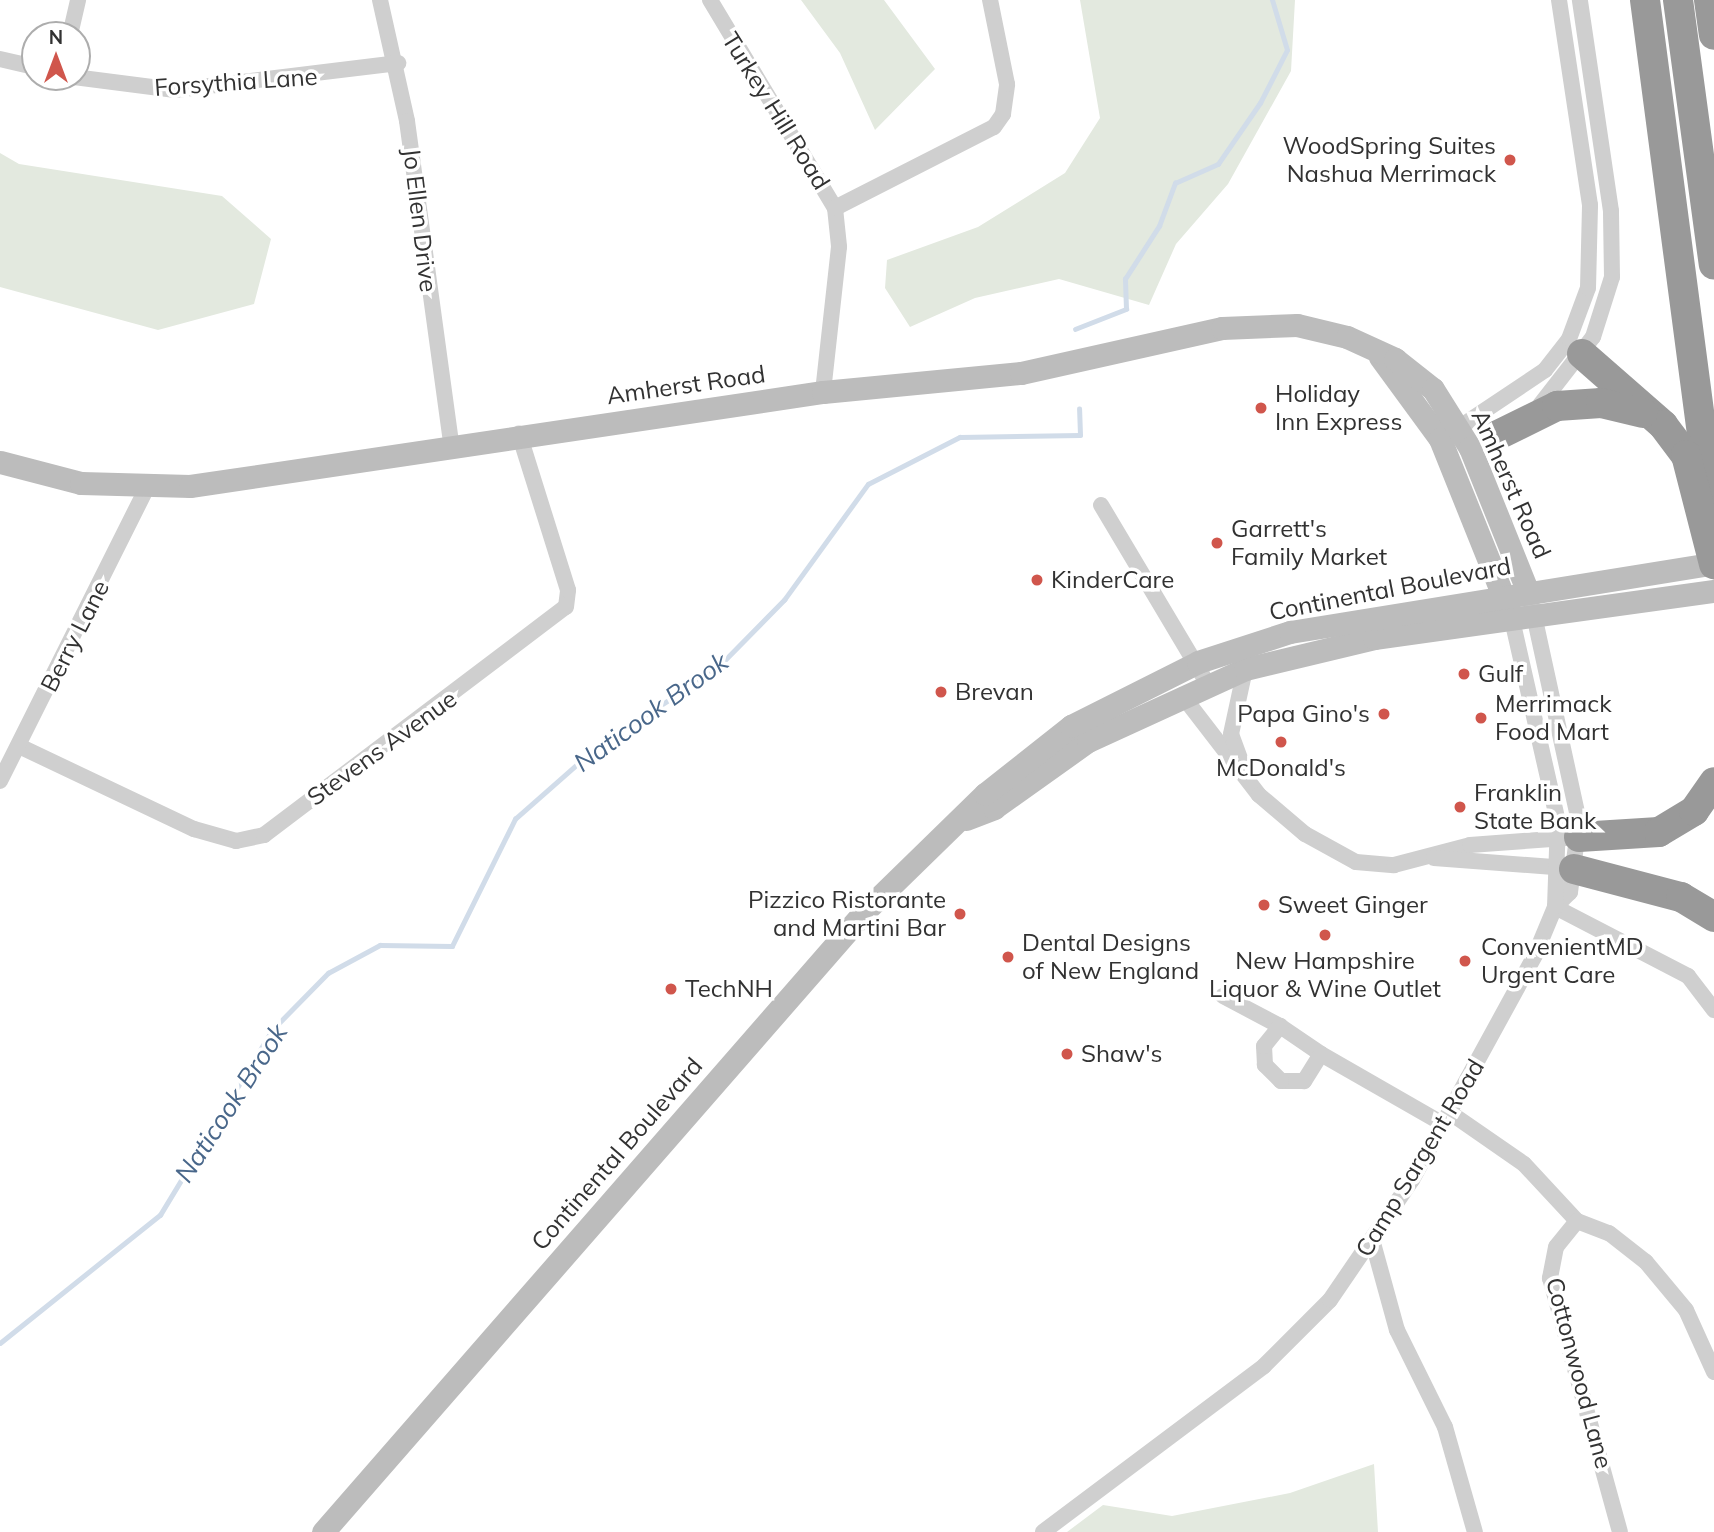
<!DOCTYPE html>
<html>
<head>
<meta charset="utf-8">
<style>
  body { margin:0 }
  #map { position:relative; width:1714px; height:1532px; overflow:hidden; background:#fff; font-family:Mulish,sans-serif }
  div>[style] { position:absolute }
  .green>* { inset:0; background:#e3e9df }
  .stream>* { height:4.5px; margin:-2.25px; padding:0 2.25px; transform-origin:2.25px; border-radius:2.25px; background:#d1dce9 }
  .street>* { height:16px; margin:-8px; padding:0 8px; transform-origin:8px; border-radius:8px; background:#cfcfcf }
  .secondary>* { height:23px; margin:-11.5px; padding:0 11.5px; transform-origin:11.5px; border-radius:11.5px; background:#bcbcbc }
  .highway>* { height:30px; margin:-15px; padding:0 15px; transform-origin:15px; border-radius:15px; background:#999 }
  .dots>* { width:19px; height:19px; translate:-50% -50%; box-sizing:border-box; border:4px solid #fff; border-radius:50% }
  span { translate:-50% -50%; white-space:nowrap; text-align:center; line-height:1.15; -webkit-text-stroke:7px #fff; paint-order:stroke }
  .street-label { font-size:24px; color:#323232 }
  .poi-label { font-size:24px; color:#323232 }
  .right { translate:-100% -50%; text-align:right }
  .left { translate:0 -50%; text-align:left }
  .water-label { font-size:26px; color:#49678a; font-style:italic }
  .north { position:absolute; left:21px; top:21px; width:70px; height:70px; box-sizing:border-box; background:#fff; border:2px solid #adadad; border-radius:50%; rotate:0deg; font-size:19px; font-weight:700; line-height:28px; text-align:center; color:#323232 }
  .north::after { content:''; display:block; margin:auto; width:24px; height:32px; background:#d0564c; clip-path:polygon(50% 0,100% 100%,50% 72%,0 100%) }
</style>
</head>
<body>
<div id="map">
  <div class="green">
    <div style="clip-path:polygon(801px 0,884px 0,935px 69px,875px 130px,840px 53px)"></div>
    <div style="clip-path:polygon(1080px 0,1295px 0,1291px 71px,1228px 184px,1176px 244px,1149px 305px,1059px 279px,975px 298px,910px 327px,885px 288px,887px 260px,978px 227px,1065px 173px,1100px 118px)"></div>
    <div style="clip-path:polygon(0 153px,19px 164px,222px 196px,271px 239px,254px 304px,158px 330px,0 287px)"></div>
    <div style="clip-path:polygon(1374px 1464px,1378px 1532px,1067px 1532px,1103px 1505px,1172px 1516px,1290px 1493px)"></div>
  </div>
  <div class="stream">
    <div style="left:1075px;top:329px;width:55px;rotate:-21.4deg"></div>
    <div style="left:1126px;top:309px;width:30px;rotate:-92deg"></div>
    <div style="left:1125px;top:279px;width:63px;rotate:-57.3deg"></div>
    <div style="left:1159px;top:226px;width:46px;rotate:-69.6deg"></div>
    <div style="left:1175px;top:183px;width:47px;rotate:-23.8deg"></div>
    <div style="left:1218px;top:164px;width:74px;rotate:-55.5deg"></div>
    <div style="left:1260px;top:103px;width:59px;rotate:-63deg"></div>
    <div style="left:1287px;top:50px;width:52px;rotate:-106.7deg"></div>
    <div style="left:0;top:1343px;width:205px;rotate:-38.7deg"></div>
    <div style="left:160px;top:1215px;width:216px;rotate:-58.8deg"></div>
    <div style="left:272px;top:1030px;width:80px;rotate:-45.5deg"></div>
    <div style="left:328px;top:973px;width:59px;rotate:-28.3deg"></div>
    <div style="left:380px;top:945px;width:72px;rotate:0.8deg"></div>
    <div style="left:452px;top:946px;width:142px;rotate:-63.6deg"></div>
    <div style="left:515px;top:819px;width:113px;rotate:-41.4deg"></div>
    <div style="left:600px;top:744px;width:135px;rotate:-32.6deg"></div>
    <div style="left:714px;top:671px;width:100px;rotate:-45.4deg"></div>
    <div style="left:784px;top:600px;width:143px;rotate:-54.1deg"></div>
    <div style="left:868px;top:484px;width:103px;rotate:-27.1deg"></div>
    <div style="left:960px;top:437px;width:120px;rotate:-1deg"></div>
    <div style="left:1080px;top:435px;width:26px;rotate:-92deg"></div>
  </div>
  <div class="street">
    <div style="left:380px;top:0;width:124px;rotate:77.4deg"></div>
    <div style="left:407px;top:121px;width:324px;rotate:82.2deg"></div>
    <div style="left:710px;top:0;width:243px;rotate:59deg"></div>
    <div style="left:835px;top:208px;width:39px;rotate:84deg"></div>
    <div style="left:839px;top:247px;width:146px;rotate:96.3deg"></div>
    <div style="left:70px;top:35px;width:36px;rotate:-77deg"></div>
    <div style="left:0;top:59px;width:36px;rotate:13deg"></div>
    <div style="left:74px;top:77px;width:102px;rotate:7.3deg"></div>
    <div style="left:175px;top:90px;width:225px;rotate:-6.9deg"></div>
    <div style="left:835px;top:208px;width:178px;rotate:-27deg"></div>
    <div style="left:994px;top:127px;width:16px;rotate:-55deg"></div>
    <div style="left:1003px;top:114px;width:30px;rotate:-82deg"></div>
    <div style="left:1007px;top:84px;width:86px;rotate:-101.4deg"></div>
    <div style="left:1540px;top:405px;width:86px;rotate:-52.1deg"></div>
    <div style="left:1593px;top:337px;width:63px;rotate:-72.4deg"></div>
    <div style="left:1612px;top:277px;width:66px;rotate:-90.9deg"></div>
    <div style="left:1611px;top:211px;width:213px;rotate:-98.4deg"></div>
    <div style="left:1451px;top:433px;width:113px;rotate:-33.8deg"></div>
    <div style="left:1545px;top:370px;width:39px;rotate:-52deg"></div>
    <div style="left:1569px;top:339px;width:54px;rotate:-69.6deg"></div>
    <div style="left:1588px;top:288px;width:83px;rotate:-88.6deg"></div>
    <div style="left:1590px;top:205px;width:207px;rotate:-98.6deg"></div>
    <div style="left:1101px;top:505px;width:207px;rotate:59.2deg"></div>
    <div style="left:1532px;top:606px;width:221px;rotate:77.7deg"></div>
    <div style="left:1579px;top:822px;width:71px;rotate:97.3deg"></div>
    <div style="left:1570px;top:892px;width:21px;rotate:135deg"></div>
    <div style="left:1182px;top:695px;width:126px;rotate:52.4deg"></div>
    <div style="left:1259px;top:795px;width:60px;rotate:40.3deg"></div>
    <div style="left:1305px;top:834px;width:58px;rotate:28.8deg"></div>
    <div style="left:1356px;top:862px;width:38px;rotate:5deg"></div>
    <div style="left:1394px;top:865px;width:79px;rotate:-14.7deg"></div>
    <div style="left:1470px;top:845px;width:96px;rotate:-4.2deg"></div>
    <div style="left:19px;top:746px;width:194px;rotate:25.4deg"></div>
    <div style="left:194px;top:829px;width:44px;rotate:15.9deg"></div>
    <div style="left:236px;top:841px;width:29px;rotate:-12deg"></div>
    <div style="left:264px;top:835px;width:378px;rotate:-37.1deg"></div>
    <div style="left:566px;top:607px;width:17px;rotate:-83deg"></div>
    <div style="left:568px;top:590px;width:164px;rotate:-107.4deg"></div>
    <div style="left:1245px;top:772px;width:40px;rotate:-110.2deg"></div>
    <div style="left:1231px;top:734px;width:66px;rotate:-77.8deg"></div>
    <div style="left:0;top:781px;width:326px;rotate:-63.4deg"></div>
    <div style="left:1434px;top:858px;width:133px;rotate:4.3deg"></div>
    <div style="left:1555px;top:907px;width:150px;rotate:27.4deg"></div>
    <div style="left:1688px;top:976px;width:43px;rotate:52.6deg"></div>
    <div style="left:1223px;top:996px;width:64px;rotate:27.8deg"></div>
    <div style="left:1280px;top:1026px;width:50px;rotate:34.3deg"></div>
    <div style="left:1321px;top:1054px;width:32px;rotate:122deg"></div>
    <div style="left:1304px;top:1081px;width:23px;rotate:180deg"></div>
    <div style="left:1281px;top:1081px;width:23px;rotate:-135deg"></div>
    <div style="left:1265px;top:1065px;width:19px;rotate:-93deg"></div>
    <div style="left:1264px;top:1046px;width:26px;rotate:-51deg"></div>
    <div style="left:1321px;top:1054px;width:141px;rotate:29.8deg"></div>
    <div style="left:1449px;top:1112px;width:91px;rotate:34.7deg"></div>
    <div style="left:1524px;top:1164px;width:78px;rotate:47.1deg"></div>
    <div style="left:1577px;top:1221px;width:34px;rotate:21deg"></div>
    <div style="left:1609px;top:1233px;width:47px;rotate:38.1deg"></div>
    <div style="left:1646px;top:1262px;width:62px;rotate:50.2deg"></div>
    <div style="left:1686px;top:1310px;width:68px;rotate:65.7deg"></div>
    <div style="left:1577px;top:1221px;width:33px;rotate:129deg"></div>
    <div style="left:1556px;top:1247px;width:32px;rotate:101deg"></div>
    <div style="left:1550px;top:1278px;width:263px;rotate:74.6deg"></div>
    <div style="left:1373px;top:1243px;width:90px;rotate:74.6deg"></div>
    <div style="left:1397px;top:1330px;width:108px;rotate:63.7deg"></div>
    <div style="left:1445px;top:1427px;width:109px;rotate:74.1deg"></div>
    <div style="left:1043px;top:1532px;width:276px;rotate:-36.9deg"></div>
    <div style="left:1264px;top:1366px;width:93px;rotate:-45deg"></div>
    <div style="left:1330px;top:1300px;width:145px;rotate:-55.7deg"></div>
    <div style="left:1412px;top:1180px;width:256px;rotate:-61.3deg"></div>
    <div style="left:1535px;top:955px;width:52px;rotate:-67.4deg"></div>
    <div style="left:1555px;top:907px;width:85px;rotate:-88deg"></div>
    <div style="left:1558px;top:822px;width:208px;rotate:-102.8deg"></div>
  </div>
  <div class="secondary">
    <div style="left:1380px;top:357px;width:102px;rotate:53.8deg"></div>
    <div style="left:1440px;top:439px;width:182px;rotate:68.1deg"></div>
    <div style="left:0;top:462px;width:84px;rotate:14.5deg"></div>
    <div style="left:81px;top:483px;width:109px;rotate:1.6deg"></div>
    <div style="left:190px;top:486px;width:640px;rotate:-8.45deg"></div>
    <div style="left:823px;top:392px;width:199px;rotate:-5.5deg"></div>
    <div style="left:1021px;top:373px;width:206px;rotate:-12.6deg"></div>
    <div style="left:1222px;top:328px;width:75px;rotate:-2.3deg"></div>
    <div style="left:1297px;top:325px;width:51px;rotate:13.5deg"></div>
    <div style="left:1347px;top:337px;width:53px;rotate:24.6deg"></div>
    <div style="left:1395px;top:359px;width:48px;rotate:38.3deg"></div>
    <div style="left:1433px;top:389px;width:70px;rotate:57.9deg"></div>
    <div style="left:1470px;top:448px;width:153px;rotate:68.1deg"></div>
    <div style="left:966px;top:819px;width:30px;rotate:-21deg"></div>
    <div style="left:994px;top:808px;width:115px;rotate:-35.5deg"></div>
    <div style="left:1088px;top:741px;width:173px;rotate:-24.6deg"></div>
    <div style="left:1245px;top:669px;width:133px;rotate:-13.5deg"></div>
    <div style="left:1374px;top:638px;width:343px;rotate:-7.9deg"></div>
    <div style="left:323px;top:1532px;width:823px;rotate:-48.89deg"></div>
    <div style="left:864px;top:912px;width:169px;rotate:-44.3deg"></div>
    <div style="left:985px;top:794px;width:110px;rotate:-38.3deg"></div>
    <div style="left:1071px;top:726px;width:142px;rotate:-26.7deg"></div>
    <div style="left:1198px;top:662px;width:97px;rotate:-18.1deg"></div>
    <div style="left:1290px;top:632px;width:430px;rotate:-9.2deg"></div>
  </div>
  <div class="highway">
    <div style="left:1645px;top:0;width:522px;rotate:82.52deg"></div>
    <div style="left:1713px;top:518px;width:24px;rotate:95deg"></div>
    <div style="left:1678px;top:0;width:267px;rotate:82.3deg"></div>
    <div style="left:1709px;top:0;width:35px;rotate:82deg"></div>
    <div style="left:1582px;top:354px;width:108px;rotate:41.2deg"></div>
    <div style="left:1663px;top:425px;width:38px;rotate:53deg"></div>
    <div style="left:1686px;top:455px;width:113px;rotate:75.6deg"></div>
    <div style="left:1498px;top:435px;width:66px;rotate:-26.2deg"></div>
    <div style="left:1557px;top:406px;width:44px;rotate:-3.9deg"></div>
    <div style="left:1601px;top:403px;width:43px;rotate:13.4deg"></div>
    <div style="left:1579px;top:837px;width:80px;rotate:-3.6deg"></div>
    <div style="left:1659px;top:832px;width:41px;rotate:-31deg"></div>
    <div style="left:1694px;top:811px;width:35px;rotate:-55deg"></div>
    <div style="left:1574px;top:869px;width:111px;rotate:14.7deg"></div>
    <div style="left:1681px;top:897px;width:39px;rotate:31deg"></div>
  </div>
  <div class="dots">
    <div style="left:1510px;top:160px;background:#d0564c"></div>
    <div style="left:1261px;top:408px;background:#d0564c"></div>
    <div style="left:1217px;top:543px;background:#d0564c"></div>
    <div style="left:1037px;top:580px;background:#d0564c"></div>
    <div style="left:1464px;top:674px;background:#d0564c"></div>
    <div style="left:941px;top:692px;background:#d0564c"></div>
    <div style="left:1384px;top:714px;background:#d0564c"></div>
    <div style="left:1481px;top:718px;background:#d0564c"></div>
    <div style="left:1281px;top:742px;background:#d0564c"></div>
    <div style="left:1460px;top:807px;background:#d0564c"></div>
    <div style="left:1264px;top:905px;background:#d0564c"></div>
    <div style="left:960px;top:914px;background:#d0564c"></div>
    <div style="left:1325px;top:935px;background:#d0564c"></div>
    <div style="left:1008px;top:957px;background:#d0564c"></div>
    <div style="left:1465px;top:961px;background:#d0564c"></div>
    <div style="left:671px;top:989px;background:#d0564c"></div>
    <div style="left:1067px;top:1054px;background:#d0564c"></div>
  </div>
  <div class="street-label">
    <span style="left:236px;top:82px;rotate:-4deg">Forsythia Lane</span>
    <span style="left:776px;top:111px;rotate:58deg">Turkey Hill Road</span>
    <span style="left:420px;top:220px;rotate:83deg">Jo Ellen Drive</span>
    <span style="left:686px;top:385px;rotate:-8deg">Amherst Road</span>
    <span style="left:1511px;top:484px;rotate:66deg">Amherst Road</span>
    <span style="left:1390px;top:589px;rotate:-11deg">Continental Boulevard</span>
    <span style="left:75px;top:636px;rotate:-63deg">Berry Lane</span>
    <span style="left:382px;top:748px;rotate:-36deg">Stevens Avenue</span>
    <span style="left:617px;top:1154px;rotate:-49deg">Continental Boulevard</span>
    <span style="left:1420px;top:1158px;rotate:-59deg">Camp Sargent Road</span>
    <span style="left:1579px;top:1373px;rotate:75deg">Cottonwood Lane</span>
  </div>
  <div class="poi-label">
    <span class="right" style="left:1496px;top:160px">WoodSpring Suites<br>Nashua Merrimack</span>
    <span class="left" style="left:1275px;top:408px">Holiday<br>Inn Express</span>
    <span class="left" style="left:1231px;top:543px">Garrett's<br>Family Market</span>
    <span class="left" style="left:1051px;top:580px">KinderCare</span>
    <span class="left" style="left:1478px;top:674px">Gulf</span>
    <span class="left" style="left:955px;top:692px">Brevan</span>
    <span class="left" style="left:1495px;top:718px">Merrimack<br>Food Mart</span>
    <span class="right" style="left:1370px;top:714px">Papa Gino's</span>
    <span style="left:1281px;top:768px">McDonald's</span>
    <span class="left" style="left:1474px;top:807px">Franklin<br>State Bank</span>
    <span class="right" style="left:946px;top:914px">Pizzico Ristorante<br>and Martini Bar</span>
    <span class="left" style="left:1278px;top:905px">Sweet Ginger</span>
    <span class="left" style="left:1022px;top:957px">Dental Designs<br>of New England</span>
    <span class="left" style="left:1481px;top:961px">ConvenientMD<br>Urgent Care</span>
    <span style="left:1325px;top:975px">New Hampshire<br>Liquor &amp; Wine Outlet</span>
    <span class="left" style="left:685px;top:989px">TechNH</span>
    <span class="left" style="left:1081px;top:1054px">Shaw's</span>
  </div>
  <div class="water-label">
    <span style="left:651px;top:712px;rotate:-36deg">Naticook Brook</span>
    <span style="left:231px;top:1103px;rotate:-57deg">Naticook Brook</span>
  </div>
  <div class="north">N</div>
</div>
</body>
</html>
